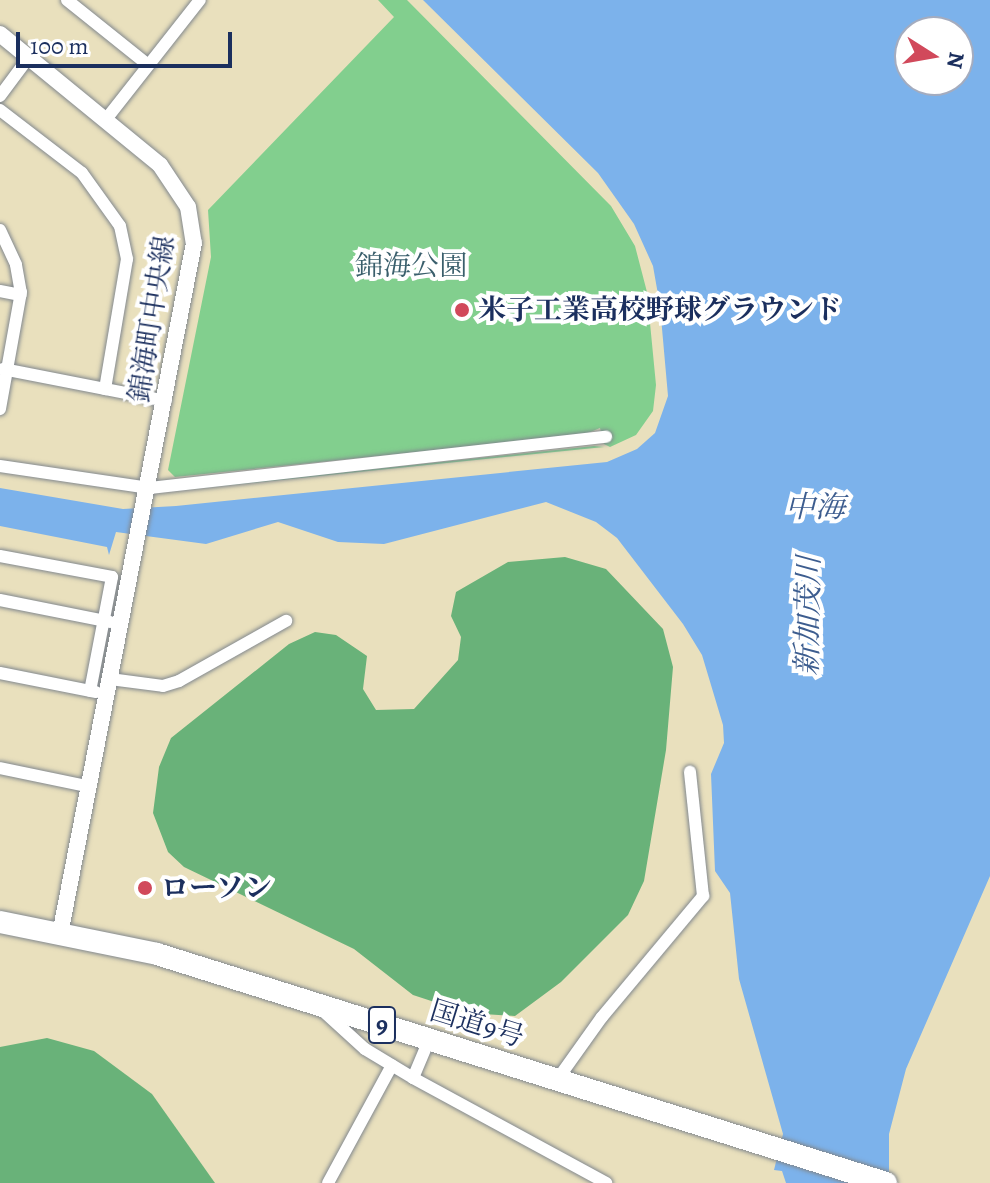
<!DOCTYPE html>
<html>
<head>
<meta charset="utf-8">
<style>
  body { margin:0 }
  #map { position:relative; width:990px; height:1183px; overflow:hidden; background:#e9e0bd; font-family:Alegreya,"Noto Serif JP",serif }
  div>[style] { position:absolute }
  .green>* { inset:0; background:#82cf8e }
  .forest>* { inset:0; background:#69b279 }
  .water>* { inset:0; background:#7cb2eb }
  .pier>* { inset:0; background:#e9e0bd }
  .roads { filter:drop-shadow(0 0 2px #82888e) drop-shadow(0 0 2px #82888e) }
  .minor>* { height:12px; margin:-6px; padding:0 6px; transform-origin:6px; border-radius:6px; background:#fff }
  .tertiary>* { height:16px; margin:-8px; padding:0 8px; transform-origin:8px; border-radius:8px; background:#fff }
  .trunk>* { height:22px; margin:-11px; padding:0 11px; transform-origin:11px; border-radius:11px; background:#fff }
  .dots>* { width:22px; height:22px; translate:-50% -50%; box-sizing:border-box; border:4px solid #fff; border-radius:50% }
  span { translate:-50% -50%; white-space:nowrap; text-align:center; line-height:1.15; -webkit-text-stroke:8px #fff; paint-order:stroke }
  .shield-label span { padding:2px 6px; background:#fff; border:2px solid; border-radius:6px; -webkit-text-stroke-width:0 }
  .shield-label { font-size:26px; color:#1b2f5e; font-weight:700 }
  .park-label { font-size:28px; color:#3a5f6c }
  .poi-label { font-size:28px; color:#1b2f5e; font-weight:700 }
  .left { translate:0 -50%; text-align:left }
  .street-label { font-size:28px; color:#1b2f5e }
  .water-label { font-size:30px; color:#3d5d8f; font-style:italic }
  .north { position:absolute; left:894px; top:16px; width:80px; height:80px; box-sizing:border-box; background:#fff; border:2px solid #a4acbf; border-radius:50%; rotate:101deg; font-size:22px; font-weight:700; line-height:32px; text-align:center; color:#1b2f5e }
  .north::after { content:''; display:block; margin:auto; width:28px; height:36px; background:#d1495b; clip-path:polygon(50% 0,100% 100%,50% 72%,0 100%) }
  .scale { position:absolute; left:16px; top:32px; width:216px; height:36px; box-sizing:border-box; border:4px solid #1b2f5e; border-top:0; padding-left:10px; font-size:24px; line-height:28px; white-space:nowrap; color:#1b2f5e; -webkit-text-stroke:6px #fff; paint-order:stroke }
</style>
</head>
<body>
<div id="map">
  <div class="green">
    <div style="clip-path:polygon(378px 0,407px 0,611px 206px,635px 246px,647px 292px,656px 385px,653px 411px,636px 435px,610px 447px,604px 444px,600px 428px,583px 435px,175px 477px,168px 470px,211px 257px,208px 210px,394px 17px)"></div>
    <div style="clip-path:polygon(594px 446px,604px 447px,172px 491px,174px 490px)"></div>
  </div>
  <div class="forest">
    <div style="clip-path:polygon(565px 557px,606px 569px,663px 629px,673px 667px,666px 750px,644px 881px,628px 915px,561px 982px,515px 1016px,468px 1013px,413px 995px,354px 949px,184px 867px,168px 852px,153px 813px,159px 767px,171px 738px,289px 644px,315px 632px,336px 635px,367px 656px,363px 689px,376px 710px,414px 709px,458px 660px,461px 637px,451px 616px,456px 592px,508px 562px)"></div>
    <div style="clip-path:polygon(47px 1038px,94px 1051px,152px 1094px,215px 1183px,0 1183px,0 1047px)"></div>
  </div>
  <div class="water">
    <div style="clip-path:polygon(evenodd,423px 0,990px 0,990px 876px,906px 1069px,889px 1134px,889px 1183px,786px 1183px,782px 1171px,774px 1170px,783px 1134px,739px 979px,730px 893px,715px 871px,711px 774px,724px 743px,723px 725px,702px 655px,683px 624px,617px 538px,596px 522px,546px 502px,384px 544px,338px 542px,278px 522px,206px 544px,116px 532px,109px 555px,107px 547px,0 526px,0 488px,123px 509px,176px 506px,607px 462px,637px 449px,655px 433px,668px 396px,660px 306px,653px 266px,634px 224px,598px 173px,423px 0,910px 32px,958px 32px,958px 80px,910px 80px,910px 32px)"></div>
  </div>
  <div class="pier">
    <div style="clip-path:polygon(724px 894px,729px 894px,738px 980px,776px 1117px,735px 980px)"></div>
  </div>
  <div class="roads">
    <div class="minor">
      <div style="left:67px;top:0;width:104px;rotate:38.7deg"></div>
      <div style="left:0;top:96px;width:49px;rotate:-53.4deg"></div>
      <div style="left:0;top:110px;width:103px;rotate:37.5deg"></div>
      <div style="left:82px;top:173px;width:65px;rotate:54.4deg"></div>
      <div style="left:120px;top:226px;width:34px;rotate:78deg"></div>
      <div style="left:127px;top:259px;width:132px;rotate:99.6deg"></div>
      <div style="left:107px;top:118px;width:150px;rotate:-51.8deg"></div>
      <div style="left:0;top:230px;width:38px;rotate:65deg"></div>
      <div style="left:16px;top:265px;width:27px;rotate:80deg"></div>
      <div style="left:21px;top:292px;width:119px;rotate:100.2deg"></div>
      <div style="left:0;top:291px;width:21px;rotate:11deg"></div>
      <div style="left:3px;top:369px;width:166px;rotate:11.1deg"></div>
      <div style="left:0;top:466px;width:151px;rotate:8.4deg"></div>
      <div style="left:149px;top:488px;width:460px;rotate:-6.4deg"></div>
      <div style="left:0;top:556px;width:114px;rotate:10.6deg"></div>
      <div style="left:112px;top:577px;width:116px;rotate:100.9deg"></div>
      <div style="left:0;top:600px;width:112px;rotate:11.3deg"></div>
      <div style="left:0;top:673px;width:98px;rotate:11.2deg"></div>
      <div style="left:110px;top:679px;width:53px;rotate:7.5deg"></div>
      <div style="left:163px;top:686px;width:17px;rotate:-17deg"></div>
      <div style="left:179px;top:681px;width:123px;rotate:-29.3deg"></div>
      <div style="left:0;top:768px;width:89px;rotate:11.7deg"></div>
      <div style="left:321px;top:1009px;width:59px;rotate:42.3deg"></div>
      <div style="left:365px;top:1049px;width:56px;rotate:31.1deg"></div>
      <div style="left:413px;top:1078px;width:41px;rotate:-67.2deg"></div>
      <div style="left:413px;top:1078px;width:220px;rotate:28.5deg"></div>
      <div style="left:557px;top:1080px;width:77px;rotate:-54.5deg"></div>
      <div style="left:602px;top:1017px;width:158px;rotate:-50.1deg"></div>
      <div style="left:703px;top:896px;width:125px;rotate:-96deg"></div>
      <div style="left:328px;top:1183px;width:134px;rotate:-61.5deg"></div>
    </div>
    <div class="tertiary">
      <div style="left:0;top:34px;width:207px;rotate:39.3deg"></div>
      <div style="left:160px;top:165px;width:50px;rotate:56.3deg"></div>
      <div style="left:188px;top:207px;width:36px;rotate:81deg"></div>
      <div style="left:194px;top:243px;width:704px;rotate:100.97deg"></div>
    </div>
    <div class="trunk">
      <div style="left:0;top:922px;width:160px;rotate:11.5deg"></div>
      <div style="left:157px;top:954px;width:764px;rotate:17.44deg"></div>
    </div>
  </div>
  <div class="dots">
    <div style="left:462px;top:310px;background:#d1495b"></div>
    <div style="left:145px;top:888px;background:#d1495b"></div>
  </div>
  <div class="shield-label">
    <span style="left:382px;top:1025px">9</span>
  </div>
  <div class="park-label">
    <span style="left:411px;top:266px">錦海公園</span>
  </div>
  <div class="poi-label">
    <span class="left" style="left:478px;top:310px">米子工業高校野球グラウンド</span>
    <span class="left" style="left:161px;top:888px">ローソン</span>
  </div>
  <div class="street-label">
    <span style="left:152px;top:319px;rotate:-81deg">錦海町中央線</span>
    <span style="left:477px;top:1024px;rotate:17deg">国道9号</span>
  </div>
  <div class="water-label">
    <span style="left:815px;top:507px">中海</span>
    <span style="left:808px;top:616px;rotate:-89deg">新加茂川</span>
  </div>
  <div class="north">N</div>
  <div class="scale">100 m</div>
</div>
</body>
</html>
